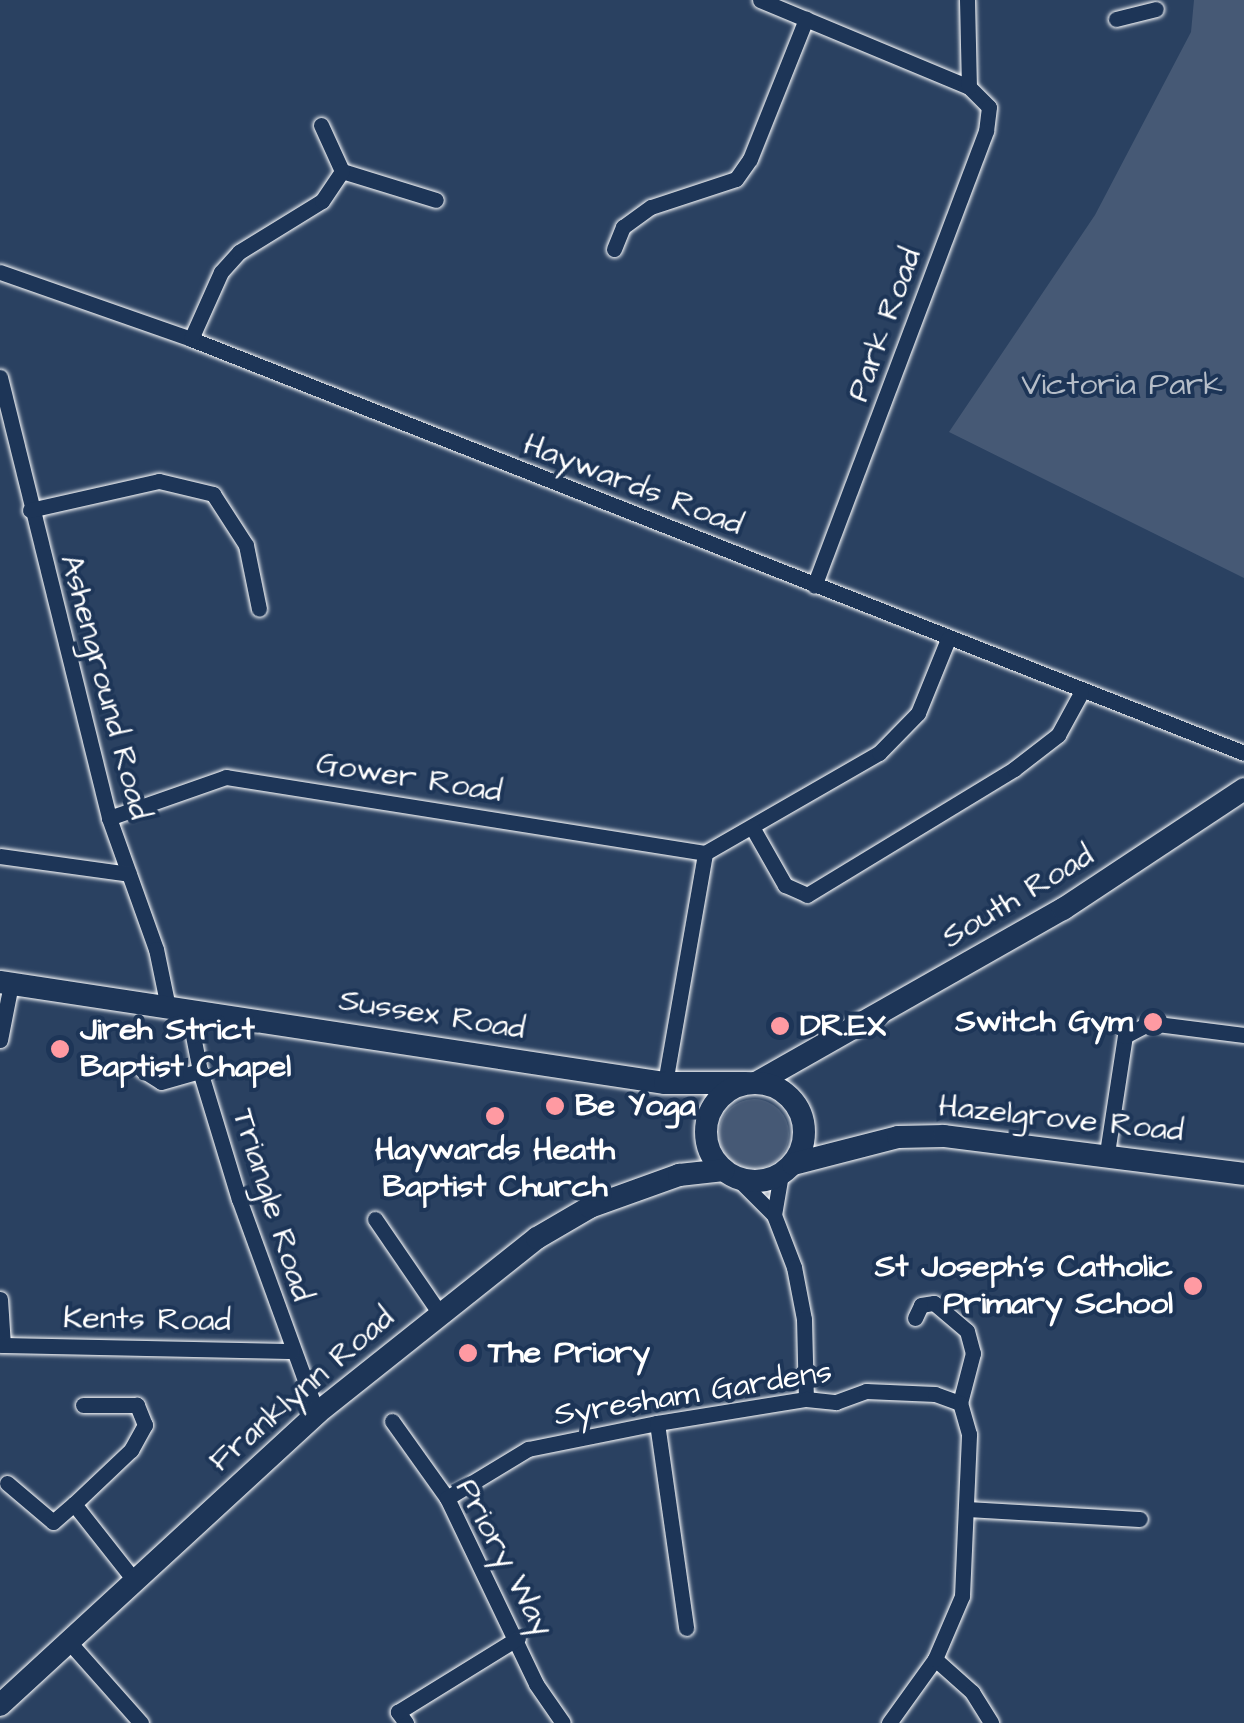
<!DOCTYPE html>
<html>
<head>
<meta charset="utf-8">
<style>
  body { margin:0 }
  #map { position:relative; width:1244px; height:1723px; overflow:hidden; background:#2a4161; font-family:"Architects Daughter",sans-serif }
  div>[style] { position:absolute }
  .green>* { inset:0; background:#465975 }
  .round { border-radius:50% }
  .roads { filter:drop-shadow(0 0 2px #fff) drop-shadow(0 0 2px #fff) }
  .minor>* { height:15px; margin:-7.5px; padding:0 7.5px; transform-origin:7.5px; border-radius:7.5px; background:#1d3557 }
  .secondary>* { height:22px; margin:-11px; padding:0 11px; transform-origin:11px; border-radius:11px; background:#1d3557 }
  .secondary>.ring { margin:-11px; padding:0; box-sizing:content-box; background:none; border:22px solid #1d3557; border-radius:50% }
  .dots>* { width:28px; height:28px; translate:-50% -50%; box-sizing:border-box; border:5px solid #1d3557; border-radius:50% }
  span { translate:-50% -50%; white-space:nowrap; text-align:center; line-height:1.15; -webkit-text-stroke:8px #1d3557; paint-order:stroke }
  .street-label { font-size:32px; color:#fff }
  .park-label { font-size:32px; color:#b5bdc8 }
  .poi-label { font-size:32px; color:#fff; font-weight:700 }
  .right { translate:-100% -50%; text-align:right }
  .left { translate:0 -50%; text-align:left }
</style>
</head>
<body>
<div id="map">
  <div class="green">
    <div style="clip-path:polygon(1194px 0,1244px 0,1244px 578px,949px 432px,1095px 215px,1191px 32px)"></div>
    <div class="round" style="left:719px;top:1099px;width:70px;height:70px"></div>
  </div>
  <div class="roads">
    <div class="minor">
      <div style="left:760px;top:0;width:226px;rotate:22.6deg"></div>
      <div style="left:969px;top:87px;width:28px;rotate:45deg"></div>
      <div style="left:989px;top:107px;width:24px;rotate:97deg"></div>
      <div style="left:986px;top:131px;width:486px;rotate:110.7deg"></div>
      <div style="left:967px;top:0;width:87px;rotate:88.7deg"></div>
      <div style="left:1116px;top:19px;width:41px;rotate:-14deg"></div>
      <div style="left:321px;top:125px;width:51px;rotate:65.5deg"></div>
      <div style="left:342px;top:171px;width:98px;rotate:17.1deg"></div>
      <div style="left:614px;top:249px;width:24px;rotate:-68deg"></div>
      <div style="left:623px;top:227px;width:34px;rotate:-36deg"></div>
      <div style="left:651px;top:207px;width:89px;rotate:-18.2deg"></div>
      <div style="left:736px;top:179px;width:24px;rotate:-55deg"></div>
      <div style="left:750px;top:159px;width:151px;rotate:-68.2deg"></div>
      <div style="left:0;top:272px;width:202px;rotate:19.3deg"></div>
      <div style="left:191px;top:339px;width:1131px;rotate:21.46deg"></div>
      <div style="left:191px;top:339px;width:73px;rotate:-65.9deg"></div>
      <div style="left:221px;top:272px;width:27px;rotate:-48deg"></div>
      <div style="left:239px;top:252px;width:97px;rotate:-31.6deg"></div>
      <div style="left:322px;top:201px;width:36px;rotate:-56deg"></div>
      <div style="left:0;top:377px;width:454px;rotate:76.1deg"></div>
      <div style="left:109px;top:818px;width:139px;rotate:70.3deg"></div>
      <div style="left:156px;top:949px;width:59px;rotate:78.3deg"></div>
      <div style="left:30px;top:510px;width:132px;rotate:-12.7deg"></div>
      <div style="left:159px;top:481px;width:56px;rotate:13.5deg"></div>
      <div style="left:213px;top:494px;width:61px;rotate:57.1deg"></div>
      <div style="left:246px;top:545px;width:65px;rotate:78.5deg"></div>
      <div style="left:109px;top:818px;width:124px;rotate:-19.3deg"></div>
      <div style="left:226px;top:777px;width:485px;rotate:9deg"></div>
      <div style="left:705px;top:853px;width:201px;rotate:-29.9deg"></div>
      <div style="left:879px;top:753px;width:56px;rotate:-45.7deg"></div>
      <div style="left:918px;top:713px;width:80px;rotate:-67.9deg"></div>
      <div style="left:752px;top:827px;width:67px;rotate:60.4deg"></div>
      <div style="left:785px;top:885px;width:24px;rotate:24deg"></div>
      <div style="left:807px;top:895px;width:242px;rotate:-31.3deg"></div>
      <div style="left:1014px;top:769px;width:56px;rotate:-37.7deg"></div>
      <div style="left:1058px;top:735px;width:48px;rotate:-61.3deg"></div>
      <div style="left:0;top:856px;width:130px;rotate:7.9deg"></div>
      <div style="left:188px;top:1010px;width:62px;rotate:78.9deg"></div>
      <div style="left:200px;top:1071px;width:134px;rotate:73.1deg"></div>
      <div style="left:239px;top:1199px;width:228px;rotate:70deg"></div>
      <div style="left:0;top:1040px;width:57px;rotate:-78.9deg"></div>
      <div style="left:142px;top:1070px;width:22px;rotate:32deg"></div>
      <div style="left:161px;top:1082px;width:41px;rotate:-15.8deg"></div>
      <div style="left:665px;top:1083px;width:233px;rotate:-80.1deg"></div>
      <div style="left:1107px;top:1153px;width:118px;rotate:-81.3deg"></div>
      <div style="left:1125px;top:1036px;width:27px;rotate:-28deg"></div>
      <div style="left:1149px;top:1023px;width:96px;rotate:7.2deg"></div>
      <div style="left:737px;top:1178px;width:52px;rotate:45deg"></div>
      <div style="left:774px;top:1215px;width:56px;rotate:69deg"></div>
      <div style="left:794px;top:1267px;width:53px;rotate:79.1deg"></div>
      <div style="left:804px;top:1319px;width:80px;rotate:88.6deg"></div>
      <div style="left:774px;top:1215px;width:42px;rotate:-80.3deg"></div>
      <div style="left:375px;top:1219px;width:115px;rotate:55.6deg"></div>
      <div style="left:0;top:1299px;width:46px;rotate:86.3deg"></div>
      <div style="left:915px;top:1318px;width:14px;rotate:-65deg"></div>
      <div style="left:921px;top:1305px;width:13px;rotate:-9deg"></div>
      <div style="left:934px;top:1303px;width:43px;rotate:40.3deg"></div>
      <div style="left:967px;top:1331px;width:23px;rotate:75deg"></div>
      <div style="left:973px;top:1353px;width:52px;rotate:104.6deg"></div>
      <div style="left:0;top:1345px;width:292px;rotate:1.2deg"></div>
      <div style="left:392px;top:1421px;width:95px;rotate:54.5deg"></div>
      <div style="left:447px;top:1498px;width:206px;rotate:64.4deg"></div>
      <div style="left:536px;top:1684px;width:47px;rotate:55.3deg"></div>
      <div style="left:657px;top:1423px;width:207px;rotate:81.9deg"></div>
      <div style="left:7px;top:1483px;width:60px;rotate:40.3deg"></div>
      <div style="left:53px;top:1522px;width:28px;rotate:-41deg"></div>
      <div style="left:74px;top:1504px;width:97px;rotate:51.7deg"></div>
      <div style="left:447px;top:1498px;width:95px;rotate:-31.2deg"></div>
      <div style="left:528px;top:1449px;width:132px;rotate:-11.4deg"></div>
      <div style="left:657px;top:1423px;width:151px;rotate:-9.2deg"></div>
      <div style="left:806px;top:1399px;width:30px;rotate:6deg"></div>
      <div style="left:836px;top:1402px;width:32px;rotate:-20deg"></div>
      <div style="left:866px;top:1391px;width:69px;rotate:2.5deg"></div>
      <div style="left:935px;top:1394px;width:27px;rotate:20deg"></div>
      <div style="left:74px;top:1504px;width:79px;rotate:-43.5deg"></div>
      <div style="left:131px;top:1450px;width:29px;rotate:-61deg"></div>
      <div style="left:145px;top:1425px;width:22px;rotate:-112deg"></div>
      <div style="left:137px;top:1405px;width:54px;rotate:180deg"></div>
      <div style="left:966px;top:1509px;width:174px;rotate:3.3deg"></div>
      <div style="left:70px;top:1643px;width:107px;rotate:48.4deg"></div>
      <div style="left:935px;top:1659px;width:50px;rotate:41.7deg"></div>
      <div style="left:972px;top:1692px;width:36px;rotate:58deg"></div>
      <div style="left:406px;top:1723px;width:14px;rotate:-126deg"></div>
      <div style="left:398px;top:1712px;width:141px;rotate:-31.7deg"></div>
      <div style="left:889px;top:1723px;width:79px;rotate:-54.3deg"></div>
      <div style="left:935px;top:1659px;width:69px;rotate:-66.8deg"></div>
      <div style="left:962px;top:1596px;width:162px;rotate:-87.5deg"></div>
      <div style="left:969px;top:1434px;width:32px;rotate:-106deg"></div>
    </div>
    <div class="secondary">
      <div style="left:0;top:982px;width:673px;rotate:8.64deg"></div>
      <div style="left:665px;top:1083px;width:81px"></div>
      <div style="left:758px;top:1082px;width:351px;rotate:-29.6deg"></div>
      <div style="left:1063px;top:909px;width:217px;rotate:-33.5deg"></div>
      <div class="ring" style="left:706px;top:1083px;width:76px;height:76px"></div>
      <div style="left:793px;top:1164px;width:108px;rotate:-14.4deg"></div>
      <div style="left:898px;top:1137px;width:46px;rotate:-1.2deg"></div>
      <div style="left:944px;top:1136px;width:302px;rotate:7.2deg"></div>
      <div style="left:0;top:1705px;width:431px;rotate:-42.6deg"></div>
      <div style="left:317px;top:1413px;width:281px;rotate:-38.5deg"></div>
      <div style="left:537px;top:1238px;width:61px;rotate:-30.3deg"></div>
      <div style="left:590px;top:1207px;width:95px;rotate:-19.8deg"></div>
      <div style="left:679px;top:1175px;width:45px;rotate:-6.3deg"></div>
    </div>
  </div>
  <div class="dots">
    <div style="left:1153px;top:1022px;background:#ff9aa2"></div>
    <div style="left:780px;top:1026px;background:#ff9aa2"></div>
    <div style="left:60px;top:1049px;background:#ff9aa2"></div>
    <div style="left:555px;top:1106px;background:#ff9aa2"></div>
    <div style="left:495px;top:1116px;background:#ff9aa2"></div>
    <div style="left:1193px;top:1286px;background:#ff9aa2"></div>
    <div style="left:468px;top:1353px;background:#ff9aa2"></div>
  </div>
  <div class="street-label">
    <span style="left:885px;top:325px;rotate:-70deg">Park Road</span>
    <span style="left:633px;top:485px;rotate:21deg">Haywards Road</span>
    <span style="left:105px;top:687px;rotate:75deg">Ashenground Road</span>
    <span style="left:409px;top:778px;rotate:9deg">Gower Road</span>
    <span style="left:1018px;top:897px;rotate:-31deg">South Road</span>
    <span style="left:432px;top:1015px;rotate:9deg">Sussex Road</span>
    <span style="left:1061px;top:1119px;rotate:6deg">Hazelgrove Road</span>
    <span style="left:272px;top:1205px;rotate:72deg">Triangle Road</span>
    <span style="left:147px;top:1320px;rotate:1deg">Kents Road</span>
    <span style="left:302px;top:1390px;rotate:-41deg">Franklynn Road</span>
    <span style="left:693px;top:1394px;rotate:-9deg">Syresham Gardens</span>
    <span style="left:504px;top:1558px;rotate:62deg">Priory Way</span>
  </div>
  <div class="park-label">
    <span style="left:1122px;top:385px">Victoria Park</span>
  </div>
  <div class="poi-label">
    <span class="right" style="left:1133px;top:1022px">Switch Gym</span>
    <span class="left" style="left:800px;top:1026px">DR.EX</span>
    <span class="left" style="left:80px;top:1049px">Jireh Strict<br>Baptist Chapel</span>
    <span class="left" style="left:575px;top:1106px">Be Yoga</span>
    <span style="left:495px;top:1169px">Haywards Heath<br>Baptist Church</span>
    <span class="right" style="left:1173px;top:1286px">St Joseph's Catholic<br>Primary School</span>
    <span class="left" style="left:488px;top:1353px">The Priory</span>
  </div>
</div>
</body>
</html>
